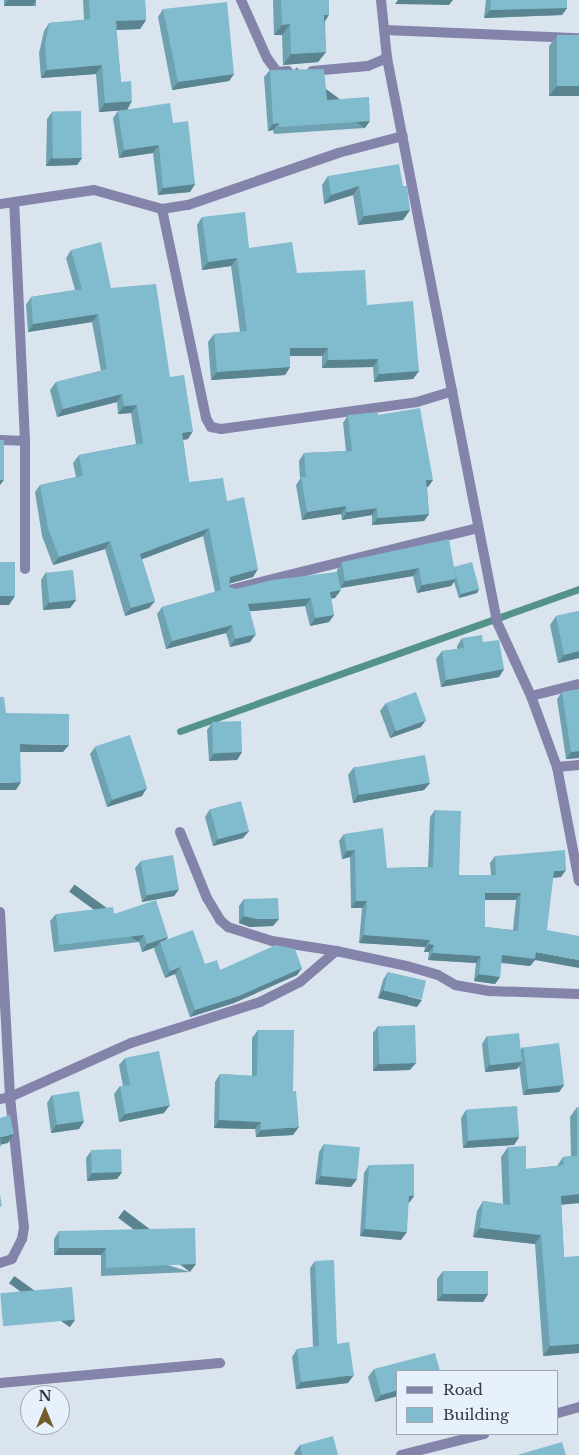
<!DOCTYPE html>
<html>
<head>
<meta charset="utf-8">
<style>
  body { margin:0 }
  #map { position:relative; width:579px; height:1455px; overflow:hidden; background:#dae4ef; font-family:"Libre Baskerville",serif }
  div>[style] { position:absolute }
  .stream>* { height:7px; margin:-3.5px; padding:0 3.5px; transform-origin:3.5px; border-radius:3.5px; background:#53938b }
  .minor>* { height:10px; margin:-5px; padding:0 5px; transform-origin:5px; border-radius:5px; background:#8483a9 }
  .wall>* { inset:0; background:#6ea2b1; transform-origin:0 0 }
  .shaded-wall>* { inset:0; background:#5a8490; transform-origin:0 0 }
  .building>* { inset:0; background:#80bcce; transform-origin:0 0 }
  span { translate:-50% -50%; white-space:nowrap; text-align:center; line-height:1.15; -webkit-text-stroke:5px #e7f1fd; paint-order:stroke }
  .legend { position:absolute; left:396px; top:1370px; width:162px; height:65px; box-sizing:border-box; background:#e7f1fd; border:1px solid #a0a7b0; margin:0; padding:6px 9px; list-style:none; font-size:15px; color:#35383d }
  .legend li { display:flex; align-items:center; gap:10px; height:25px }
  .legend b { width:25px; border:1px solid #a0a7b0 }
  .north { position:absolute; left:20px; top:1385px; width:50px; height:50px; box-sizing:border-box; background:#e7f1fd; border:1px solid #a0a7b0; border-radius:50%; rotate:0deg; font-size:14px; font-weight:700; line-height:20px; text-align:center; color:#35383d }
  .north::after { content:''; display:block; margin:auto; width:18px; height:22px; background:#735d2d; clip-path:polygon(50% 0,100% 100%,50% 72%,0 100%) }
</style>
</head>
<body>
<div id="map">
  <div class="stream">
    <div style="left:180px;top:731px;width:424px;rotate:-19.6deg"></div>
  </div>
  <div class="minor">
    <div style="left:241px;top:0;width:64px;rotate:65.9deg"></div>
    <div style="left:267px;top:58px;width:17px;rotate:54deg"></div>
    <div style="left:277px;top:72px;width:11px;rotate:-5deg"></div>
    <div style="left:381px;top:0;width:58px;rotate:84.1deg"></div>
    <div style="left:387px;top:58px;width:575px;rotate:78.96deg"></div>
    <div style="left:497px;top:622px;width:81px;rotate:65.3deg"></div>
    <div style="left:531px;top:696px;width:76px;rotate:69.9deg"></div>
    <div style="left:557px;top:767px;width:116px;rotate:79.1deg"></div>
    <div style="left:385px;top:30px;width:194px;rotate:2.4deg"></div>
    <div style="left:312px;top:71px;width:56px;rotate:-5.1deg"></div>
    <div style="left:368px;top:66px;width:21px;rotate:-23deg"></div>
    <div style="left:0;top:204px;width:95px;rotate:-8.5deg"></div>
    <div style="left:94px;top:190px;width:71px;rotate:15.6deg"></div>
    <div style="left:162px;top:209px;width:26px;rotate:-9deg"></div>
    <div style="left:188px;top:205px;width:159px;rotate:-19.1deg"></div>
    <div style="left:338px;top:153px;width:67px;rotate:-14.7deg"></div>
    <div style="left:162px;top:209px;width:214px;rotate:78.1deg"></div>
    <div style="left:206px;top:418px;width:10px;rotate:61deg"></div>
    <div style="left:211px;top:427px;width:10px;rotate:11deg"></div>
    <div style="left:221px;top:429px;width:198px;rotate:-7.8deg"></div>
    <div style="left:417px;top:402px;width:37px;rotate:-17deg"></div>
    <div style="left:0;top:440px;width:25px;rotate:2deg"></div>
    <div style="left:25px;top:441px;width:238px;rotate:-92.6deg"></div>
    <div style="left:25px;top:441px;width:128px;rotate:90deg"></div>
    <div style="left:229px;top:590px;width:256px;rotate:-14deg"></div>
    <div style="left:531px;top:696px;width:49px;rotate:-14deg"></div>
    <div style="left:557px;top:767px;width:22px;rotate:-5deg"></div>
    <div style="left:180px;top:832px;width:71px;rotate:67.8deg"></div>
    <div style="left:207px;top:898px;width:26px;rotate:59deg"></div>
    <div style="left:220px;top:920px;width:11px;rotate:41deg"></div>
    <div style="left:228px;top:927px;width:46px;rotate:17.7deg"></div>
    <div style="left:272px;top:941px;width:65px;rotate:8.9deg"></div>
    <div style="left:336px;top:951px;width:73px;rotate:11.9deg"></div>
    <div style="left:407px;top:966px;width:32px;rotate:16deg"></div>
    <div style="left:438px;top:975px;width:20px;rotate:30deg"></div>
    <div style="left:455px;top:985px;width:36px;rotate:10deg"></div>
    <div style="left:490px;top:991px;width:89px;rotate:1.9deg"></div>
    <div style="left:0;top:912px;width:185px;rotate:86.9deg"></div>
    <div style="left:10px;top:1097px;width:133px;rotate:-24.1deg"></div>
    <div style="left:131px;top:1043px;width:135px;rotate:-17.6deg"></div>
    <div style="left:260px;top:1002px;width:45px;rotate:-26.6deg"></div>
    <div style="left:300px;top:982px;width:48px;rotate:-40.7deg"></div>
    <div style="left:0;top:1099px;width:10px;rotate:-11deg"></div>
    <div style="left:10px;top:1097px;width:131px;rotate:83.9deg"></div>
    <div style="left:24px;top:1227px;width:12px;rotate:99deg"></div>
    <div style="left:22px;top:1239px;width:22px;rotate:117deg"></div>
    <div style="left:12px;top:1259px;width:13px;rotate:162deg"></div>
    <div style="left:0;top:1383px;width:221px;rotate:-5.2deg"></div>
    <div style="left:558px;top:1413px;width:22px;rotate:-16deg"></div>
    <div style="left:401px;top:1455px;width:86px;rotate:-14.2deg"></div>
  </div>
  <div class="wall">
    <div style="left:4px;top:0;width:32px;height:6px"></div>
    <div style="clip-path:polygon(83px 0,145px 0,146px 20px,140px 29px,116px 30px,121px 82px,127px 109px,173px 123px,195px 184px,190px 192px,158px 195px,153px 153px,119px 158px,113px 118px,118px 111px,125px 110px,99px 112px,96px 74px,41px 78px,39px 53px,44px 31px,49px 23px,84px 20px)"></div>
    <div style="clip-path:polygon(273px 0,329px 0,325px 22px,326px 52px,318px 62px,283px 65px,282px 35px,274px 35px)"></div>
    <div style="clip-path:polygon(486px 0,567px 0,567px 8px,562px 15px,484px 18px)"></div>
    <div style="clip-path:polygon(163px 9px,234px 74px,229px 81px,172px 90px,158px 17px)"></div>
    <div style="clip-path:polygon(557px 36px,579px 96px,549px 96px,549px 46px)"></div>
    <div style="clip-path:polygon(270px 70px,327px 100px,365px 128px,274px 134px,273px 130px,268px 131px,264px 77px)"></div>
    <div style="clip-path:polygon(52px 112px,82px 158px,77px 165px,46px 166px,47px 119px)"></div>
    <div style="clip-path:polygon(328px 176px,403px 186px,410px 210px,403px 220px,358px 225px,353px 195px,324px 204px,322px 185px)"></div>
    <div style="clip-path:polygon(202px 217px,249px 248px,297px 273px,367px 305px,419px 371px,413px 379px,374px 382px,373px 367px,322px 368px,322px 356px,290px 356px,290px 367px,285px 375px,211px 380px,208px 342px,214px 334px,240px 332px,231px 266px,202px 270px,197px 225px)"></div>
    <div style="clip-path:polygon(71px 250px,111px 288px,170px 377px,188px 439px,183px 440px,189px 482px,227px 501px,253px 577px,230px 583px,229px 587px,236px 589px,337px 572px,337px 570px,342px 562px,454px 567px,479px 589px,477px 593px,459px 598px,454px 582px,451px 586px,417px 593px,413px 576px,341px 588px,335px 598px,331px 598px,334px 615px,329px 622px,310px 626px,305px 606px,250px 611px,250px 642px,230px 647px,226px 633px,166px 649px,157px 614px,162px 607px,215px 592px,203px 536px,142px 559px,155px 601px,149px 608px,125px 616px,105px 549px,53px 565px,42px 536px,35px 492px,40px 485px,76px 477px,73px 463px,79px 455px,136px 444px,131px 413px,118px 414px,117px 402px,57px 417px,50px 390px,56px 382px,101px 371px,92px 322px,28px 332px,26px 305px,31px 297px,75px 290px,66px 258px)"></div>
    <div style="clip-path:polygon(348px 415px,378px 415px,433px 480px,428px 487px,427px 487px,429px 514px,424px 521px,372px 525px,372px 515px,342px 520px,341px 514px,302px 520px,296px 485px,300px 479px,299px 461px,304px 453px,346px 451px,343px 423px)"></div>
    <div style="clip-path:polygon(46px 572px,76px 600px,70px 608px,43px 610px,41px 580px)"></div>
    <div style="clip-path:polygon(579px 611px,579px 658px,558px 663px,550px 625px,556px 616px)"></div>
    <div style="clip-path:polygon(462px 638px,504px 669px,499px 677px,441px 687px,436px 659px,442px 651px,457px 649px,457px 646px)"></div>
    <div style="clip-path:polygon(579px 689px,579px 758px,566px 759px,557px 699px,562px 692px)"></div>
    <div style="clip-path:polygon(386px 703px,421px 727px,390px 738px,380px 711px)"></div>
    <div style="clip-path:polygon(212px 723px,242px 752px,237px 760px,209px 761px,207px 730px)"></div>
    <div style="clip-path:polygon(95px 747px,142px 796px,107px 807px,90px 754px)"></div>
    <div style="clip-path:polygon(354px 767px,430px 783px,424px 790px,353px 803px,348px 775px)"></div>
    <div style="clip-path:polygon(210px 809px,249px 831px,243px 838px,213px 846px,205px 817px)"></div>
    <div style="clip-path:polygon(evenodd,435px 810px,459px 875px,491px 875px,490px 863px,495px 856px,561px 877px,553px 878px,535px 960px,530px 966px,501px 963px,500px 977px,495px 984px,474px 981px,476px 963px,428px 960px,429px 952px,424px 952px,425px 947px,359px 943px,362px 908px,351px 908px,350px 857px,342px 859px,339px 841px,344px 834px,387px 868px,428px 867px,430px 817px,435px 810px,485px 900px,516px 900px,513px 930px,485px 927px,485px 900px)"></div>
    <div style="clip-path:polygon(141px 861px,179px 889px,174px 896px,142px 902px,135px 868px)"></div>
    <div style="clip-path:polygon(244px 899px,273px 926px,250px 927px,239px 923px,239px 906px)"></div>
    <div style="clip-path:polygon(56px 914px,114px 914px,168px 937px,166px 940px,205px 964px,220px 970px,302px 968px,297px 975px,234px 1003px,190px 1017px,175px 974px,165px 978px,154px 949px,156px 947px,142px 952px,139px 942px,54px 952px,50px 921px)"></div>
    <div style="clip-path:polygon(388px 972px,417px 1007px,378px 998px,383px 980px)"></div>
    <div style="clip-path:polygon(378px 1026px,410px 1070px,373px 1071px,373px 1033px)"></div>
    <div style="clip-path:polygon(258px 1030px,293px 1135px,256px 1137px,255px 1129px,214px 1128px,215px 1082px,220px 1074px,252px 1076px,252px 1038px)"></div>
    <div style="clip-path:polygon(487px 1036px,521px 1049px,523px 1047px,564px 1085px,559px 1092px,523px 1095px,519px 1065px,517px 1069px,485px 1072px,482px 1044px)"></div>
    <div style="clip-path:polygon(125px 1058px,164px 1113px,119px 1122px,114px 1094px,120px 1086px,123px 1086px,119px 1065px)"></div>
    <div style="clip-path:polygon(52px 1095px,84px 1121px,79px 1129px,51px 1133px,47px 1103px)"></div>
    <div style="clip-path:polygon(577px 1107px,579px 1107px,579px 1203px,561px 1205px,564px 1257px,579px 1353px,543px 1356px,535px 1244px,473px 1237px,477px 1211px,483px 1201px,503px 1204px,501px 1157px,508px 1147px,526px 1169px,557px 1166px,563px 1157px,571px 1156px,570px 1117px)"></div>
    <div style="clip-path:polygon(466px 1110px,519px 1137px,514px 1145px,463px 1148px,461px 1118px)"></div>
    <div style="clip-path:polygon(324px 1144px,357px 1179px,351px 1187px,315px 1184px,319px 1152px)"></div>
    <div style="clip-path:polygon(91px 1151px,122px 1172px,117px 1179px,87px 1181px,86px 1158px)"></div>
    <div style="clip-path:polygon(369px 1165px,414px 1196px,408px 1203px,401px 1240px,360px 1236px,364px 1173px)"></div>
    <div style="clip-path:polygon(59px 1231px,190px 1272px,101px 1276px,101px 1255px,54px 1255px,54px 1239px)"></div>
    <div style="clip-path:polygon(315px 1261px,348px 1383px,296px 1389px,292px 1357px,297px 1349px,313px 1347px,310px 1268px)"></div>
    <div style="clip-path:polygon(443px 1271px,488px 1294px,483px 1302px,437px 1301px,437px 1279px)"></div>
    <div style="clip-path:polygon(374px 1369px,398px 1371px,398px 1396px,375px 1402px,368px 1377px)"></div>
    <div style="clip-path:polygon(300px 1445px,338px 1455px,295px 1455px,294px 1453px)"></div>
  </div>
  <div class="shaded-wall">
    <div style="clip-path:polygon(8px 0,36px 0,32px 6px,4px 6px)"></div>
    <div style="clip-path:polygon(398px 0,453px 0,449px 5px,395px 4px)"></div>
    <div style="clip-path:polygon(567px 8px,562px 15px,484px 18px,490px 10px)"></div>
    <div style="clip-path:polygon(324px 15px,329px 15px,322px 26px)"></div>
    <div style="clip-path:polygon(146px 20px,140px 29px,110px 30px,116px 21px)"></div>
    <div style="clip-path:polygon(290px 24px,282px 35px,274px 35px,282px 25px)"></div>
    <div style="clip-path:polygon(326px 52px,318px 62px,283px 65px,291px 54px)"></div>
    <div style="clip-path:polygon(102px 65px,96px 74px,41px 78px,47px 70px)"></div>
    <div style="clip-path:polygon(234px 74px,229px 81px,172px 90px,178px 82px)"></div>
    <div style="clip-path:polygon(557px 86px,579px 86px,579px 96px,549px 96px)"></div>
    <div style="clip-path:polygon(132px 101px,127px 110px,99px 112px,105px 103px)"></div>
    <div style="left:370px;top:121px;width:9px;height:91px;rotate:126deg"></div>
    <div style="clip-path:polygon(279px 123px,273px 130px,268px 131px,273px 124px)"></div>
    <div style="clip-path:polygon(159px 145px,153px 153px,119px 158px,124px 150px)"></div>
    <div style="clip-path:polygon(51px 158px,82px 158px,77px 165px,46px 166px)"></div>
    <div style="clip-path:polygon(195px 184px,190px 192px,158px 195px,163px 188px)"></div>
    <div style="clip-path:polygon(359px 186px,353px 195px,324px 204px,331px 195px)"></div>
    <div style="clip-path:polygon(410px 210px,403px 220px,358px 225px,364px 216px)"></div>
    <div style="clip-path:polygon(237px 258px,231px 266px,202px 270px,208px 262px)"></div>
    <div style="clip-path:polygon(98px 314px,92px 322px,28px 332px,33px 324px)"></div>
    <div style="clip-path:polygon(290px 348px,328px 348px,322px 356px,284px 356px)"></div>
    <div style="clip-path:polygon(378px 359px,373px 367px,322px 368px,328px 360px)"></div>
    <div style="clip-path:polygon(290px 367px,285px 375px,211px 380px,217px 372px)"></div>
    <div style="clip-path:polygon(419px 371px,413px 379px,374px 382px,379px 374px)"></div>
    <div style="clip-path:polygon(122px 394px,117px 402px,57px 417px,63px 409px)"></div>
    <div style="clip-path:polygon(137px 405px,131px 413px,118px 414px,124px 406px)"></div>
    <div style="clip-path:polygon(193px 431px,188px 439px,176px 441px,182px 433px)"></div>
    <div style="clip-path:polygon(0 480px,4px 480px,0 485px)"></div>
    <div style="clip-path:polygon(426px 480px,433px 480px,428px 487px,421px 488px)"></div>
    <div style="clip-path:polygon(346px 506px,341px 514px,302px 520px,307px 512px)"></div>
    <div style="clip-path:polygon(377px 508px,372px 515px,342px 520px,347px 512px)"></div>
    <div style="clip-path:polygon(429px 514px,424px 521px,372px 525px,378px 518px)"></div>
    <div style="clip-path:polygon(209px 528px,203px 536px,135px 562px,140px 554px)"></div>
    <div style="clip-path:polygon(110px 541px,105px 549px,53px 565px,59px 557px)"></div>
    <div style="clip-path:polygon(419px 568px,413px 576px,340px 588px,345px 581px)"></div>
    <div style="clip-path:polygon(258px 569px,253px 577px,225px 585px,230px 577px)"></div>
    <div style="clip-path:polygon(456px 579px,451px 586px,417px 593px,422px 585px)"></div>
    <div style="clip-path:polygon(479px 589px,477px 593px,459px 598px,461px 594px)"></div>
    <div style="clip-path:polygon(341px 590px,335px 598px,324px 600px,330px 592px)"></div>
    <div style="clip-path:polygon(0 596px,15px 596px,9px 605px,0 605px)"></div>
    <div style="clip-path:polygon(311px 598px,305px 606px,243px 612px,248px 604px)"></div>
    <div style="clip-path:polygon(76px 600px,70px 608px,43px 610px,49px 602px)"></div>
    <div style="clip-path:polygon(155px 601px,149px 608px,125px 616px,131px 608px)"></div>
    <div style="clip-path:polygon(334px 615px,329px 622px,310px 626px,315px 618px)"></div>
    <div style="clip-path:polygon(232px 625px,226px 633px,166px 649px,172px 641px)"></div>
    <div style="clip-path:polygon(256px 634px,250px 642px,230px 647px,235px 639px)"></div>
    <div style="clip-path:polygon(579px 651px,579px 658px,558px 663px,564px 655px)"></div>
    <div style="clip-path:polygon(504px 669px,499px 677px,441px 687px,446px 680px)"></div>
    <div style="clip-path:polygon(426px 720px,421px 727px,390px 738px,395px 730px)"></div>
    <div style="clip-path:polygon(20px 744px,69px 745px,63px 752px,14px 752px)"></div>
    <div style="clip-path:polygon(579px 751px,579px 758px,566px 759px,571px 752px)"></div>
    <div style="clip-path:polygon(242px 752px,237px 760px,209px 761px,214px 754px)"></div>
    <div style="clip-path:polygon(21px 782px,16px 790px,0 790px,0 783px)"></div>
    <div style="clip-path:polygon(430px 783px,424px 790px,353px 803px,358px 795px)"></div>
    <div style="clip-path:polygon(147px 788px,142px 796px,107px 807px,112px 800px)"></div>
    <div style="clip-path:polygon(249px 831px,243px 838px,213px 846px,218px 839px)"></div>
    <div style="clip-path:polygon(355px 850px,350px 857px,342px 859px,347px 851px)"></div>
    <div style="clip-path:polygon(566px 870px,561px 877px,549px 878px,554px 871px)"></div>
    <div style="clip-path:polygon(179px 889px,174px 896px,142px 902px,147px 895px)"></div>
    <div style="clip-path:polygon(485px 893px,521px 893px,516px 900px,480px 900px)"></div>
    <div style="clip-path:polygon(356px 901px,367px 901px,362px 908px,351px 908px)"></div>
    <div style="clip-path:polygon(244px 916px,279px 919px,273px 926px,250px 927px,239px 923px)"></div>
    <div style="left:144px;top:935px;width:9px;height:86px;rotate:126deg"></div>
    <div style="clip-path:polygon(364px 935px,430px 940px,425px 947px,359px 943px)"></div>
    <div style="clip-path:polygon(168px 937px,162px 945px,160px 942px,156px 947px,142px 952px,147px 944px)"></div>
    <div style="clip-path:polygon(429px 944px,434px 945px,429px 952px,424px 952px)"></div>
    <div style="clip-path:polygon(536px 952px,579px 960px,579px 968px,535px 960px,530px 966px,497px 962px,502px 955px)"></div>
    <div style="clip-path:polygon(433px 953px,481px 956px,476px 963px,428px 960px)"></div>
    <div style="clip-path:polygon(180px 967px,175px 974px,165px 978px,170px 971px)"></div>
    <div style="clip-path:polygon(302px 968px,297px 975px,234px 1003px,190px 1017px,195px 1010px)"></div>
    <div style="clip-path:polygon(479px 974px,500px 977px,495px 984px,474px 981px)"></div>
    <div style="clip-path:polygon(383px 990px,422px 1000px,417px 1007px,378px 998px)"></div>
    <div style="clip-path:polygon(522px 1062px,517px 1069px,485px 1072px,490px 1064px)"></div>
    <div style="clip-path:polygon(379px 1063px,416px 1063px,410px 1070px,373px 1071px)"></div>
    <div style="clip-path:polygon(564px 1085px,559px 1092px,523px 1095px,527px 1089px)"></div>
    <div style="clip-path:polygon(170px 1105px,164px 1113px,119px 1122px,125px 1114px)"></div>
    <div style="clip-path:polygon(219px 1120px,261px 1122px,255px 1129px,214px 1128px)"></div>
    <div style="clip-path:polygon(84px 1121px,79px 1129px,51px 1133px,56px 1125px)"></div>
    <div style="clip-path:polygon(299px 1127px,293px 1135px,256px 1137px,261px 1130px)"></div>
    <div style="clip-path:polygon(14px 1134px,8px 1143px,0 1145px,0 1137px)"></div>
    <div style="clip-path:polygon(519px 1137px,514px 1145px,463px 1148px,468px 1141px)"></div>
    <div style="clip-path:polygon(122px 1172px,117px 1179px,87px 1181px,92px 1173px)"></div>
    <div style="clip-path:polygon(321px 1176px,357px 1179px,351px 1187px,315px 1184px)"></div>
    <div style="clip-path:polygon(579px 1194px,579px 1203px,554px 1205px,561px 1196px)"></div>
    <div style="clip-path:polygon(409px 1196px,414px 1196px,409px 1203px,404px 1203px)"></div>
    <div style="clip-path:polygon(480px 1228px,541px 1235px,535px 1244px,473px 1237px)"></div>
    <div style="clip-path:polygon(365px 1229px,407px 1232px,401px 1240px,360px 1236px)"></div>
    <div style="clip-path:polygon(59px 1248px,106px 1248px,101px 1255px,54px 1255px)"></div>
    <div style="left:196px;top:1264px;width:10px;height:90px;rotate:127deg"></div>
    <div style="clip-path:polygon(443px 1294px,488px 1294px,483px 1302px,437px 1301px)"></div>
    <div style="left:75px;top:1320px;width:9px;height:75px;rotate:126deg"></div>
    <div style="clip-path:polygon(579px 1344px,579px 1353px,543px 1356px,550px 1346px)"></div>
    <div style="clip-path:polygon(354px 1375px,348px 1383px,296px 1389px,301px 1382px)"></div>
    <div style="clip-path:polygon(398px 1390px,398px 1396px,375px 1402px,381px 1395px)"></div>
  </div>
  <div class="building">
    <div style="clip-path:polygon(89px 0,145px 0,146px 20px,116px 21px,121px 82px,131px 81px,132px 101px,105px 103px,102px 65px,47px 70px,45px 45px,49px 23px,90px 19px)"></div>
    <div style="clip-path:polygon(281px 0,329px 0,329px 15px,324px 15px,326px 52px,291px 54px,290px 24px,282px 25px)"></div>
    <div style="clip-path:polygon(491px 0,567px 0,567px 8px,490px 10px)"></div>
    <div style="clip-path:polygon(227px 2px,234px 74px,178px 82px,163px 9px)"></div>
    <div style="left:579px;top:35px;width:51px;height:22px;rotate:90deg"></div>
    <div style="clip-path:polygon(324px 69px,327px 100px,369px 97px,370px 121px,279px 127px,279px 123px,273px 124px,270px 70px)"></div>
    <div style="clip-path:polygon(170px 103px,173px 123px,188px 121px,195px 184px,163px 188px,159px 145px,124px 150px,118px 111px)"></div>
    <div style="left:81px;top:111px;width:47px;height:29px;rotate:89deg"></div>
    <div style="clip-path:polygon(399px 164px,403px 186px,407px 186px,410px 210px,364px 216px,359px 186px,331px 195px,328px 176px)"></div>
    <div style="clip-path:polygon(245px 212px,249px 248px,292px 242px,297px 273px,365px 270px,367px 305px,413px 301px,419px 371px,379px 374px,378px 359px,328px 360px,328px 348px,290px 348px,290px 367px,217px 372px,214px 334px,247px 331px,237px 258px,208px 262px,202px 217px)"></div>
    <div style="clip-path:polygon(101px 242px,111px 288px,156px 284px,170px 377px,184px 375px,193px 431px,182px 433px,189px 482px,223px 478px,227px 501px,244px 497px,258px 569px,230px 577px,229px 587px,236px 589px,272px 580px,337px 572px,341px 590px,330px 592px,334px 615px,315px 618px,311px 598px,248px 604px,256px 634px,235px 639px,232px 625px,172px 641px,162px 607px,221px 590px,209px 528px,140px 554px,155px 601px,131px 608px,110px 541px,59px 557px,48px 528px,40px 485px,83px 476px,79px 455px,143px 443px,137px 405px,124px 406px,122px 394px,63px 409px,56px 382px,107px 369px,98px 314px,33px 324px,31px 297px,82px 289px,71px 250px)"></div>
    <div style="clip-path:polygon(420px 408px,433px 480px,426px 480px,429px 514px,378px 518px,377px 508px,347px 512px,346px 506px,307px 512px,301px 477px,306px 477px,304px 453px,352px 451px,348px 415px,378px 412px,378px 415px)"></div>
    <div style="left:0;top:440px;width:4px;height:40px"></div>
    <div style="clip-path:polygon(449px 539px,456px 579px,422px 585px,419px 568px,345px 581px,342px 562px)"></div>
    <div style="left:15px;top:562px;width:34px;height:15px;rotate:90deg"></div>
    <div style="left:472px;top:562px;width:28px;height:19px;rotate:75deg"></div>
    <div style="left:73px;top:570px;width:30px;height:27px;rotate:84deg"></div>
    <div style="clip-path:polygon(579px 611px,579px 651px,564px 655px,556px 616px)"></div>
    <div style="clip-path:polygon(482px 635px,483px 642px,499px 640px,504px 669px,446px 680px,442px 651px,464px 648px,462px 638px)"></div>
    <div style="clip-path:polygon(579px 689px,579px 751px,571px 752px,562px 692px)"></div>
    <div style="left:416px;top:692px;width:30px;height:32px;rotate:70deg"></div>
    <div style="clip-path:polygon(0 697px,4px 697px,6px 713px,69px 714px,69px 745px,20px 744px,21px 782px,0 783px)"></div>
    <div style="left:241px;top:721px;width:31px;height:29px;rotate:88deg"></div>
    <div style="left:130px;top:735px;width:56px;height:37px;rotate:72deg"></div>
    <div style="left:425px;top:755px;width:28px;height:72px;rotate:80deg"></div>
    <div style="left:241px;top:801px;width:31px;height:32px;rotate:75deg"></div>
    <div style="clip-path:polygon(evenodd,435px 810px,461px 811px,459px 875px,496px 875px,495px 856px,565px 850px,566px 870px,554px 871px,547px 930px,579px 936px,579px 960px,536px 952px,535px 959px,502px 955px,500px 977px,479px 974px,481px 956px,433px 953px,434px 945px,429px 944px,430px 940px,364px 935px,367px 901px,356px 901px,355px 850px,347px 851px,344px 834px,383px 828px,387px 868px,433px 867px,435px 810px,485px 893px,521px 893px,518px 931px,485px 927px,485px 893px)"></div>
    <div style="left:173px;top:855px;width:35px;height:33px;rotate:80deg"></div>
    <div style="clip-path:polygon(278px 898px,279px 919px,256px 919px,244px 916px,244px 899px)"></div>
    <div style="clip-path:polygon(156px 900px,168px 937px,147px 944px,144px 935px,59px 945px,56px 914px,113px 907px,114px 914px)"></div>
    <div style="clip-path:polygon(193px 930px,205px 964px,217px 960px,220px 970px,276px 945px,295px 949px,302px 968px,239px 996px,195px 1010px,180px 967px,170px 971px,160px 942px)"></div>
    <div style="left:388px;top:972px;width:39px;height:19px;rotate:13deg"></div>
    <div style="left:415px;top:1025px;width:38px;height:37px;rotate:88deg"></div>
    <div style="clip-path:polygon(258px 1030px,294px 1030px,293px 1091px,296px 1091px,299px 1127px,261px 1130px,261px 1122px,219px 1120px,220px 1074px,257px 1076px)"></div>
    <div style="left:519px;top:1033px;width:29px;height:32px;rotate:84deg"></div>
    <div style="left:559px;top:1043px;width:42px;height:36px;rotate:83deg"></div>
    <div style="clip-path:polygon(159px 1051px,170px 1105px,125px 1114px,120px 1086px,130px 1085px,125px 1058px)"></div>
    <div style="left:79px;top:1091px;width:30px;height:27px;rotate:81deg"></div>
    <div style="left:517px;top:1106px;width:31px;height:51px;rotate:86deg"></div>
    <div style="clip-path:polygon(577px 1107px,579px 1107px,579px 1194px,561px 1196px,564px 1257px,579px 1256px,579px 1344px,550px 1346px,541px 1235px,480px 1228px,483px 1201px,510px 1205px,508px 1147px,526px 1146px,526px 1169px,564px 1165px,563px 1157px,577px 1156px)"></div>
    <div style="clip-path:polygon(10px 1115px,14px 1134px,0 1137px,1px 1147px,0 1147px,0 1118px)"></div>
    <div style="left:324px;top:1144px;width:36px;height:32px;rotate:5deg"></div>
    <div style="left:121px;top:1149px;width:23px;height:30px;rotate:88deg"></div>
    <div style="clip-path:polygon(414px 1164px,414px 1196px,409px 1196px,407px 1232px,365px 1229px,369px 1165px)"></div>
    <div style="clip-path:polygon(0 1194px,2px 1206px,0 1207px)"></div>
    <div style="clip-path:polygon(195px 1228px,196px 1264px,106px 1268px,106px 1248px,59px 1248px,59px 1231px)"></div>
    <div style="clip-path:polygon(334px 1260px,337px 1344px,349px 1342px,354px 1375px,301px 1382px,297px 1349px,319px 1346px,315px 1261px)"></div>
    <div style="left:443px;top:1271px;width:45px;height:23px"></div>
    <div style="left:72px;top:1287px;width:33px;height:72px;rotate:85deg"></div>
    <div style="clip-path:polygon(435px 1353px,440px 1371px,398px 1371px,398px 1390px,381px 1395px,374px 1369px)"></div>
    <div style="clip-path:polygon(333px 1436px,338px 1455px,302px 1455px,300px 1445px)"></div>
    <div style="clip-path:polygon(562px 1442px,566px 1455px,517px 1455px)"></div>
  </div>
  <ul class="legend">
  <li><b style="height:6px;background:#8483a9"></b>Road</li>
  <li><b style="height:14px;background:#80bcce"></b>Building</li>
  </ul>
  <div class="north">N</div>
</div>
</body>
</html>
